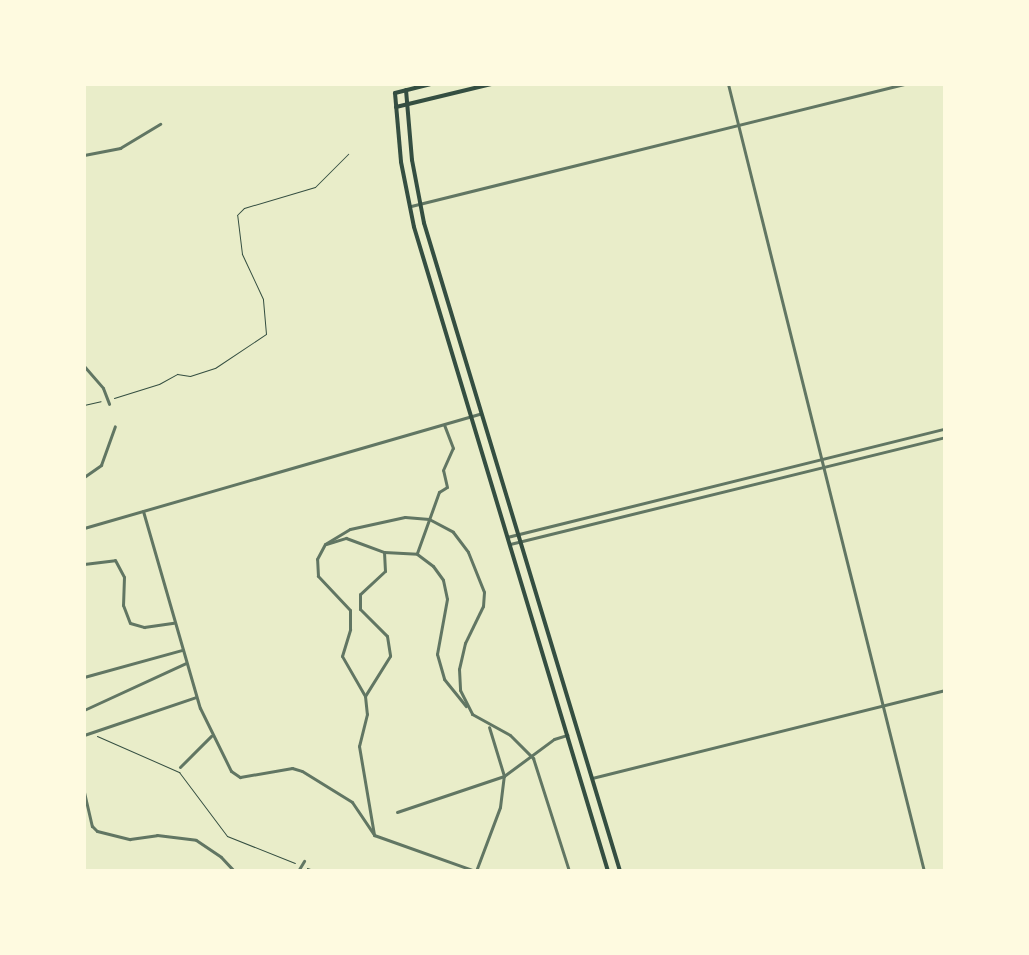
<!DOCTYPE html>
<html>
<head>
<meta charset="utf-8">
<style>
  body { margin:0 }
  #map { position:relative; width:1029px; height:955px; overflow:hidden; background:#e9edc9; font-family:Arial,sans-serif }
  div>[style] { position:absolute }
  .path>* { height:1px; margin:-0.5px; padding:0 0.5px; transform-origin:0.5px; border-radius:0.5px; background:#344e41 }
  .minor>* { height:3px; margin:-1.5px; padding:0 1.5px; transform-origin:1.5px; border-radius:1.5px; background:#617663 }
  .tertiary>* { height:3px; margin:-1.5px; padding:0 1.5px; transform-origin:1.5px; border-radius:1.5px; background:#617663 }
  .secondary>* { height:4px; margin:-2px; padding:0 2px; transform-origin:2px; border-radius:2px; background:#344e41 }
  .primary>* { height:4px; margin:-2px; padding:0 2px; transform-origin:2px; border-radius:2px; background:#344e41 }
  span { translate:-50% -50%; white-space:nowrap; text-align:center; line-height:1.15; -webkit-text-stroke:8px #fefae0; paint-order:stroke }
  .frame { position:absolute; inset:0; border:86px solid #fefae0; pointer-events:none }
</style>
</head>
<body>
<div id="map">
  <div class="path">
    <div style="left:114px;top:398px;width:47px;rotate:-17.3deg"></div>
    <div style="left:159px;top:384px;width:21px;rotate:-29deg"></div>
    <div style="left:177px;top:374px;width:13px;rotate:9deg"></div>
    <div style="left:190px;top:376px;width:26px;rotate:-18deg"></div>
    <div style="left:215px;top:368px;width:61px;rotate:-33.7deg"></div>
    <div style="left:266px;top:334px;width:35px;rotate:-95deg"></div>
    <div style="left:263px;top:299px;width:50px;rotate:-115deg"></div>
    <div style="left:242px;top:254px;width:39px;rotate:-97deg"></div>
    <div style="left:237px;top:215px;width:10px;rotate:-45deg"></div>
    <div style="left:244px;top:208px;width:74px;rotate:-16.5deg"></div>
    <div style="left:315px;top:187px;width:47px;rotate:-45deg"></div>
    <div style="left:84px;top:405px;width:17px;rotate:-13deg"></div>
    <div style="left:97px;top:736px;width:90px;rotate:23.7deg"></div>
    <div style="left:179px;top:772px;width:80px;rotate:53.1deg"></div>
    <div style="left:227px;top:836px;width:73px;rotate:21.7deg"></div>
    <div style="left:307px;top:868px;width:10px;rotate:17deg"></div>
  </div>
  <div class="minor">
    <div style="left:728px;top:84px;width:811px;rotate:76.02deg"></div>
    <div style="left:84px;top:155px;width:37px;rotate:-11deg"></div>
    <div style="left:120px;top:148px;width:47px;rotate:-31deg"></div>
    <div style="left:411px;top:206px;width:508px;rotate:-13.9deg"></div>
    <div style="left:84px;top:366px;width:29px;rotate:49deg"></div>
    <div style="left:103px;top:388px;width:17px;rotate:69deg"></div>
    <div style="left:84px;top:477px;width:21px;rotate:-35deg"></div>
    <div style="left:101px;top:465px;width:41px;rotate:-70.3deg"></div>
    <div style="left:143px;top:511px;width:205px;rotate:73.9deg"></div>
    <div style="left:200px;top:708px;width:70px;rotate:63.8deg"></div>
    <div style="left:231px;top:771px;width:11px;rotate:34deg"></div>
    <div style="left:240px;top:777px;width:53px;rotate:-9.8deg"></div>
    <div style="left:292px;top:768px;width:10px;rotate:17deg"></div>
    <div style="left:302px;top:771px;width:59px;rotate:31.8deg"></div>
    <div style="left:352px;top:802px;width:40px;rotate:56deg"></div>
    <div style="left:374px;top:835px;width:107px;rotate:19.6deg"></div>
    <div style="left:326px;top:544px;width:21px;rotate:-17deg"></div>
    <div style="left:346px;top:538px;width:40px;rotate:20.2deg"></div>
    <div style="left:384px;top:552px;width:19px;rotate:87deg"></div>
    <div style="left:385px;top:571px;width:34px;rotate:137deg"></div>
    <div style="left:360px;top:594px;width:15px;rotate:90deg"></div>
    <div style="left:360px;top:609px;width:38px;rotate:45deg"></div>
    <div style="left:387px;top:636px;width:20px;rotate:81deg"></div>
    <div style="left:390px;top:656px;width:47px;rotate:122deg"></div>
    <div style="left:365px;top:696px;width:18px;rotate:84deg"></div>
    <div style="left:367px;top:714px;width:33px;rotate:104deg"></div>
    <div style="left:359px;top:746px;width:90px;rotate:80.4deg"></div>
    <div style="left:384px;top:552px;width:33px;rotate:3deg"></div>
    <div style="left:417px;top:554px;width:20px;rotate:37deg"></div>
    <div style="left:433px;top:566px;width:17px;rotate:54deg"></div>
    <div style="left:443px;top:580px;width:19px;rotate:78deg"></div>
    <div style="left:447px;top:599px;width:56px;rotate:100.3deg"></div>
    <div style="left:437px;top:654px;width:26px;rotate:74deg"></div>
    <div style="left:444px;top:679px;width:35px;rotate:51deg"></div>
    <div style="left:417px;top:553px;width:65px;rotate:-70.2deg"></div>
    <div style="left:439px;top:492px;width:9px;rotate:-32deg"></div>
    <div style="left:447px;top:487px;width:17px;rotate:-103deg"></div>
    <div style="left:443px;top:470px;width:24px;rotate:-66deg"></div>
    <div style="left:453px;top:448px;width:25px;rotate:-111deg"></div>
    <div style="left:84px;top:564px;width:31px;rotate:-7deg"></div>
    <div style="left:115px;top:560px;width:19px;rotate:62deg"></div>
    <div style="left:124px;top:577px;width:28px;rotate:92deg"></div>
    <div style="left:123px;top:605px;width:19px;rotate:69deg"></div>
    <div style="left:130px;top:623px;width:15px;rotate:16deg"></div>
    <div style="left:144px;top:627px;width:30px;rotate:-8deg"></div>
    <div style="left:84px;top:677px;width:102px;rotate:-15.4deg"></div>
    <div style="left:365px;top:696px;width:46px;rotate:-119.9deg"></div>
    <div style="left:342px;top:656px;width:28px;rotate:-73deg"></div>
    <div style="left:350px;top:629px;width:19px;rotate:-90deg"></div>
    <div style="left:350px;top:610px;width:47px;rotate:-133.3deg"></div>
    <div style="left:318px;top:576px;width:17px;rotate:-93deg"></div>
    <div style="left:317px;top:559px;width:17px;rotate:-62deg"></div>
    <div style="left:325px;top:544px;width:29px;rotate:-31deg"></div>
    <div style="left:350px;top:529px;width:56px;rotate:-12.3deg"></div>
    <div style="left:405px;top:517px;width:24px;rotate:5deg"></div>
    <div style="left:429px;top:519px;width:27px;rotate:28deg"></div>
    <div style="left:453px;top:532px;width:25px;rotate:53deg"></div>
    <div style="left:468px;top:552px;width:43px;rotate:68.2deg"></div>
    <div style="left:484px;top:592px;width:14px;rotate:94deg"></div>
    <div style="left:483px;top:606px;width:41px;rotate:115.9deg"></div>
    <div style="left:465px;top:643px;width:27px;rotate:103deg"></div>
    <div style="left:459px;top:669px;width:21px;rotate:87deg"></div>
    <div style="left:460px;top:690px;width:27px;rotate:63deg"></div>
    <div style="left:472px;top:714px;width:43px;rotate:28.9deg"></div>
    <div style="left:510px;top:735px;width:33px;rotate:45deg"></div>
    <div style="left:533px;top:758px;width:119px;rotate:72.3deg"></div>
    <div style="left:84px;top:710px;width:112px;rotate:-24.7deg"></div>
    <div style="left:84px;top:735px;width:118px;rotate:-18.7deg"></div>
    <div style="left:180px;top:767px;width:44px;rotate:-45deg"></div>
    <div style="left:592px;top:778px;width:364px;rotate:-14deg"></div>
    <div style="left:84px;top:792px;width:35px;rotate:77deg"></div>
    <div style="left:92px;top:826px;width:7px;rotate:45deg"></div>
    <div style="left:97px;top:831px;width:34px;rotate:14deg"></div>
    <div style="left:130px;top:839px;width:27px;rotate:-8deg"></div>
    <div style="left:157px;top:835px;width:39px;rotate:7deg"></div>
    <div style="left:196px;top:840px;width:30px;rotate:34deg"></div>
    <div style="left:221px;top:857px;width:19px;rotate:47deg"></div>
    <div style="left:397px;top:812px;width:113px;rotate:-18.6deg"></div>
    <div style="left:504px;top:776px;width:62px;rotate:-36.5deg"></div>
    <div style="left:554px;top:739px;width:14px;rotate:-17deg"></div>
    <div style="left:298px;top:871px;width:12px;rotate:-59deg"></div>
    <div style="left:476px;top:871px;width:68px;rotate:-69.4deg"></div>
    <div style="left:500px;top:807px;width:31px;rotate:-83deg"></div>
    <div style="left:504px;top:776px;width:51px;rotate:-107deg"></div>
  </div>
  <div class="tertiary">
    <div style="left:84px;top:528px;width:412px;rotate:-16.1deg"></div>
    <div style="left:507px;top:537px;width:451px;rotate:-13.9deg"></div>
    <div style="left:510px;top:544px;width:448px;rotate:-13.8deg"></div>
  </div>
  <div class="secondary">
    <div style="left:395px;top:93px;width:36px;rotate:-14deg"></div>
    <div style="left:396px;top:107px;width:98px;rotate:-13.6deg"></div>
  </div>
  <div class="primary">
    <div style="left:406px;top:90px;width:70px;rotate:85.1deg"></div>
    <div style="left:412px;top:160px;width:64px;rotate:79.2deg"></div>
    <div style="left:424px;top:223px;width:677px;rotate:73.17deg"></div>
    <div style="left:395px;top:93px;width:69px;rotate:85deg"></div>
    <div style="left:401px;top:162px;width:66px;rotate:78.7deg"></div>
    <div style="left:414px;top:227px;width:673px;rotate:73.24deg"></div>
  </div>
  <div class="frame"></div>
</div>
</body>
</html>
